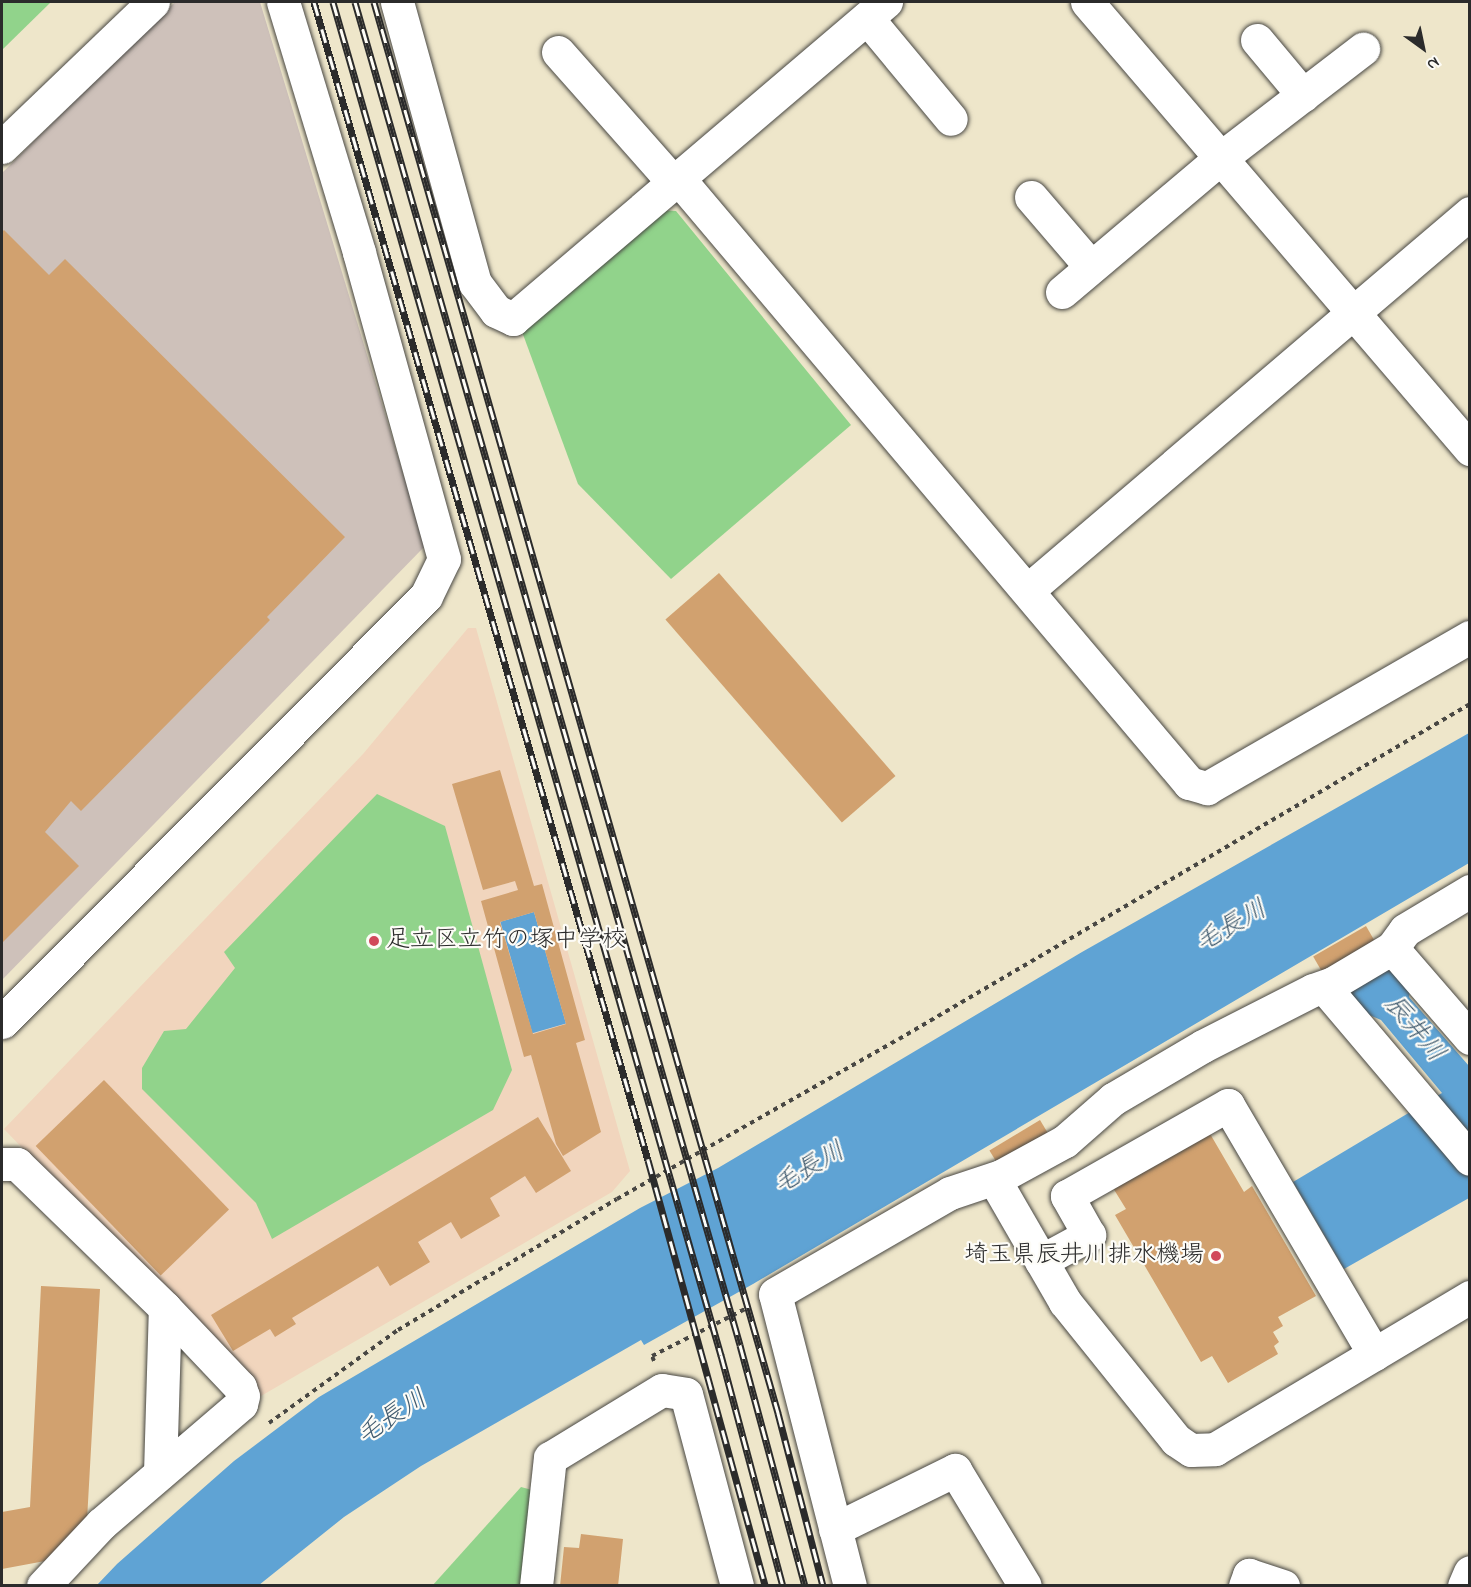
<!DOCTYPE html>
<html>
<head>
<meta charset="utf-8">
<style>
  body { margin:0 }
  #map { position:relative; width:1471px; height:1587px; overflow:hidden; background:#eee6ca; font-family:"Indie Flower","Klee One",sans-serif }
  div>[style] { position:absolute }
  .built>* { inset:0; background:#f1d5bd }
  .industrial>* { inset:0; background:#cec1ba }
  .green>* { inset:0; background:#91d38b }
  .water>* { inset:0; background:#5fa3d4; transform-origin:0 0 }
  .building>* { inset:0; background:#d1a16f; transform-origin:0 0 }
  .path>* { height:4px; margin-top:-2px; transform-origin:0; background:repeating-linear-gradient(90deg,#484743 0 4.5px,transparent 0 9px) }
  .roads { filter:drop-shadow(0 0 2px #484743) drop-shadow(0 0 2px #484743) }
  .minor>* { height:33px; margin:-16.5px; padding:0 16.5px; transform-origin:16.5px; border-radius:16.5px; background:#fff }
  .rail>* { height:7px; margin-top:-3.5px; transform-origin:0; background:repeating-linear-gradient(90deg,#fdfcf7 0 14px,#2b2b2b 0 28px); box-sizing:border-box; border-block:2px solid #2b2b2b }
  .dots>* { width:16px; height:16px; translate:-50% -50%; box-sizing:border-box; border:3px solid #fdfcf7; border-radius:50% }
  span { translate:-50% -50%; white-space:nowrap; text-align:center; line-height:1.15; -webkit-text-stroke:4.5px #fdfcf7; paint-order:stroke }
  .poi-label { font-size:24px; color:#2b2b2b }
  .left { translate:0 -50%; text-align:left }
  .right { translate:-100% -50%; text-align:right }
  .water-label { font-size:26px; color:#405b6f; font-style:italic }
  .frame { position:absolute; inset:0; border:3px solid #2b2b2b; pointer-events:none }
  .north { position:absolute; left:1393px; top:18px; width:60px; height:60px; -webkit-text-stroke:4px #fdfcf7; paint-order:stroke; rotate:147deg; font-size:16px; font-weight:700; line-height:24px; text-align:center; color:#2b2b2b }
  .north::after { content:''; display:block; margin:auto; width:21px; height:27px; background:#2b2b2b; clip-path:polygon(50% 0,100% 100%,50% 72%,0 100%) }
</style>
</head>
<body>
<div id="map">
  <div class="built">
    <div style="clip-path:polygon(468px 628px,476px 628px,630px 1171px,612px 1192px,261px 1396px,4px 1129px,363px 754px)"></div>
  </div>
  <div class="industrial">
    <div style="clip-path:polygon(175px 2px,260px 2px,425px 546px,2px 980px,2px 173px)"></div>
  </div>
  <div class="green">
    <div style="clip-path:polygon(2px 2px,51px 2px,2px 50px)"></div>
    <div style="clip-path:polygon(657px 210px,676px 211px,851px 425px,671px 579px,578px 484px,521px 329px)"></div>
    <div style="clip-path:polygon(377px 794px,445px 826px,512px 1070px,493px 1110px,272px 1239px,256px 1203px,142px 1089px,142px 1068px,164px 1031px,186px 1029px,235px 968px,224px 952px)"></div>
    <div style="clip-path:polygon(521px 1487px,532px 1490px,521px 1585px,432px 1586px)"></div>
  </div>
  <div class="water">
    <div style="clip-path:polygon(1469px 733px,1469px 863px,753px 1284px,644px 1345px,641px 1340px,421px 1466px,344px 1517px,259px 1585px,97px 1585px,117px 1564px,234px 1461px,319px 1397px,640px 1208px,718px 1168px,1082px 952px)"></div>
    <div style="left:534px;top:912px;width:116px;height:35px;rotate:74deg"></div>
    <div style="clip-path:polygon(1389px 965px,1410px 989px,1409px 997px,1469px 1066px,1469px 1198px,1344px 1269px,1293px 1182px,1442px 1093px,1381px 1020px,1367px 1014px,1346px 991px)"></div>
  </div>
  <div class="building">
    <div style="clip-path:polygon(4px 230px,49px 275px,65px 259px,345px 537px,267px 617px,270px 620px,81px 811px,71px 801px,45px 832px,79px 866px,2px 943px,2px 232px)"></div>
    <div style="left:719px;top:573px;width:269px;height:71px;rotate:49deg"></div>
    <div style="clip-path:polygon(evenodd,500px 770px,534px 886px,542px 884px,585px 1040px,576px 1043px,601px 1132px,563px 1156px,556px 1144px,531px 1055px,524px 1057px,481px 901px,518px 890px,515px 881px,483px 890px,452px 784px,500px 770px,534px 912px,566px 1024px,533px 1034px,500px 922px,534px 912px)"></div>
    <div style="left:1366px;top:926px;width:24px;height:61px;rotate:60deg"></div>
    <div style="left:104px;top:1080px;width:180px;height:95px;rotate:46deg"></div>
    <div style="clip-path:polygon(538px 1117px,571px 1171px,536px 1193px,525px 1176px,490px 1198px,500px 1216px,461px 1239px,451px 1222px,418px 1242px,430px 1262px,390px 1286px,378px 1266px,292px 1318px,296px 1324px,275px 1337px,270px 1329px,233px 1351px,211px 1315px)"></div>
    <div style="left:1040px;top:1120px;width:23px;height:59px;rotate:59deg"></div>
    <div style="clip-path:polygon(1209px 1132px,1244px 1192px,1252px 1186px,1316px 1296px,1278px 1317px,1283px 1326px,1273px 1332px,1279px 1342px,1274px 1346px,1278px 1354px,1228px 1383px,1212px 1356px,1201px 1362px,1115px 1215px,1126px 1209px,1113px 1188px)"></div>
    <div style="clip-path:polygon(41px 1286px,100px 1289px,87px 1520px,45px 1561px,2px 1569px,2px 1512px,30px 1507px)"></div>
    <div style="clip-path:polygon(581px 1534px,623px 1539px,618px 1586px,560px 1586px,564px 1547px,579px 1548px)"></div>
  </div>
  <div class="path">
    <div style="left:654px;top:1361px;width:5px;rotate:-112deg"></div>
    <div style="left:652px;top:1356px;width:104px;rotate:-26.8deg"></div>
    <div style="left:269px;top:1423px;width:159px;rotate:-35.8deg"></div>
    <div style="left:398px;top:1330px;width:255px;rotate:-30.9deg"></div>
    <div style="left:617px;top:1199px;width:324px;rotate:-29.6deg"></div>
    <div style="left:899px;top:1039px;width:662px;rotate:-30.4deg"></div>
  </div>
  <div class="roads">
    <div class="minor">
      <div style="left:397px;top:2px;width:292px;rotate:74.5deg"></div>
      <div style="left:475px;top:283px;width:35px;rotate:53deg"></div>
      <div style="left:496px;top:311px;width:19px;rotate:25deg"></div>
      <div style="left:513px;top:319px;width:490px;rotate:-40.4deg"></div>
      <div style="left:1087px;top:2px;width:589px;rotate:49.41deg"></div>
      <div style="left:867px;top:18px;width:131px;rotate:50.3deg"></div>
      <div style="left:1257px;top:40px;width:72px;rotate:50.1deg"></div>
      <div style="left:558px;top:52px;width:174px;rotate:48.5deg"></div>
      <div style="left:2px;top:147px;width:209px;rotate:-43.8deg"></div>
      <div style="left:678px;top:178px;width:792px;rotate:49.81deg"></div>
      <div style="left:1189px;top:783px;width:19px;rotate:16deg"></div>
      <div style="left:1207px;top:788px;width:303px;rotate:-29.9deg"></div>
      <div style="left:1031px;top:197px;width:92px;rotate:49.4deg"></div>
      <div style="left:1062px;top:292px;width:209px;rotate:-40.2deg"></div>
      <div style="left:1222px;top:157px;width:178px;rotate:-37.5deg"></div>
      <div style="left:1028px;top:590px;width:581px;rotate:-40.46deg"></div>
      <div style="left:1392px;top:948px;width:119px;rotate:49.1deg"></div>
      <div style="left:1325px;top:988px;width:224px;rotate:49.7deg"></div>
      <div style="left:2px;top:1022px;width:601px;rotate:-45.13deg"></div>
      <div style="left:426px;top:596px;width:41px;rotate:-64.1deg"></div>
      <div style="left:444px;top:559px;width:319px;rotate:-105.5deg"></div>
      <div style="left:359px;top:252px;width:261px;rotate:-106.9deg"></div>
      <div style="left:2px;top:1164px;width:15px"></div>
      <div style="left:17px;top:1164px;width:206px;rotate:44.2deg"></div>
      <div style="left:165px;top:1308px;width:109px;rotate:46.5deg"></div>
      <div style="left:240px;top:1387px;width:9px;rotate:72deg"></div>
      <div style="left:243px;top:1396px;width:8px;rotate:104deg"></div>
      <div style="left:241px;top:1404px;width:184px;rotate:139.4deg"></div>
      <div style="left:101px;top:1524px;width:85px;rotate:133.1deg"></div>
      <div style="left:994px;top:1179px;width:142px;rotate:60deg"></div>
      <div style="left:1065px;top:1302px;width:177px;rotate:51.2deg"></div>
      <div style="left:1176px;top:1440px;width:18px;rotate:34deg"></div>
      <div style="left:1191px;top:1450px;width:24px;rotate:-2deg"></div>
      <div style="left:1215px;top:1449px;width:297px;rotate:-30.8deg"></div>
      <div style="left:1041px;top:1261px;width:55px;rotate:-28.4deg"></div>
      <div style="left:1089px;top:1235px;width:45px;rotate:-119.4deg"></div>
      <div style="left:1067px;top:1196px;width:185px;rotate:-29.5deg"></div>
      <div style="left:1228px;top:1105px;width:289px;rotate:59.6deg"></div>
      <div style="left:160px;top:1473px;width:165px;rotate:-88.3deg"></div>
      <div style="left:835px;top:1529px;width:134px;rotate:-26.2deg"></div>
      <div style="left:955px;top:1470px;width:135px;rotate:58.9deg"></div>
      <div style="left:536px;top:1586px;width:129px;rotate:-83.8deg"></div>
      <div style="left:550px;top:1458px;width:131px;rotate:-31.3deg"></div>
      <div style="left:662px;top:1390px;width:24px;rotate:9deg"></div>
      <div style="left:686px;top:1394px;width:199px;rotate:75.1deg"></div>
      <div style="left:850px;top:1586px;width:301px;rotate:-104.4deg"></div>
      <div style="left:775px;top:1294px;width:202px;rotate:-30deg"></div>
      <div style="left:950px;top:1193px;width:54px;rotate:-18.4deg"></div>
      <div style="left:1001px;top:1176px;width:73px;rotate:-28.7deg"></div>
      <div style="left:1065px;top:1141px;width:64px;rotate:-41.2deg"></div>
      <div style="left:1113px;top:1099px;width:104px;rotate:-30.5deg"></div>
      <div style="left:1203px;top:1046px;width:123px;rotate:-27deg"></div>
      <div style="left:1313px;top:990px;width:21px;rotate:-19deg"></div>
      <div style="left:1333px;top:983px;width:69px;rotate:-30.7deg"></div>
      <div style="left:1392px;top:948px;width:22px;rotate:-54deg"></div>
      <div style="left:1405px;top:930px;width:76px;rotate:-31deg"></div>
      <div style="left:1245px;top:1586px;width:12px;rotate:-70deg"></div>
      <div style="left:1249px;top:1575px;width:36px;rotate:18deg"></div>
      <div style="left:1464px;top:1586px;width:15px;rotate:-67deg"></div>
    </div>
  </div>
  <div class="rail">
    <div style="left:314px;top:2px;width:1205px;rotate:73.91deg"></div>
    <div style="left:648px;top:1160px;width:442px;rotate:74.6deg"></div>
    <div style="left:333px;top:2px;width:1408px;rotate:74deg"></div>
    <div style="left:721px;top:1355px;width:239px;rotate:75deg"></div>
    <div style="left:355px;top:2px;width:1397px;rotate:74deg"></div>
    <div style="left:740px;top:1345px;width:250px;rotate:74.9deg"></div>
    <div style="left:374px;top:2px;width:1468px;rotate:74.02deg"></div>
    <div style="left:778px;top:1413px;width:179px;rotate:75.4deg"></div>
  </div>
  <div class="dots">
    <div style="left:374px;top:941px;background:#d1495b"></div>
    <div style="left:1216px;top:1256px;background:#d1495b"></div>
  </div>
  <div class="poi-label">
    <span class="left" style="left:386px;top:941px">足立区立竹の塚中学校</span>
    <span class="right" style="left:1204px;top:1256px">埼玉県辰井川排水機場</span>
  </div>
  <div class="water-label">
    <span style="left:1232px;top:928px;rotate:-30deg">毛長川</span>
    <span style="left:1413px;top:1030px;rotate:50deg">辰井川</span>
    <span style="left:810px;top:1170px;rotate:-30deg">毛長川</span>
    <span style="left:393px;top:1419px;rotate:-33deg">毛長川</span>
  </div>
  <div class="frame"></div>
  <div class="north">N</div>
</div>
</body>
</html>
